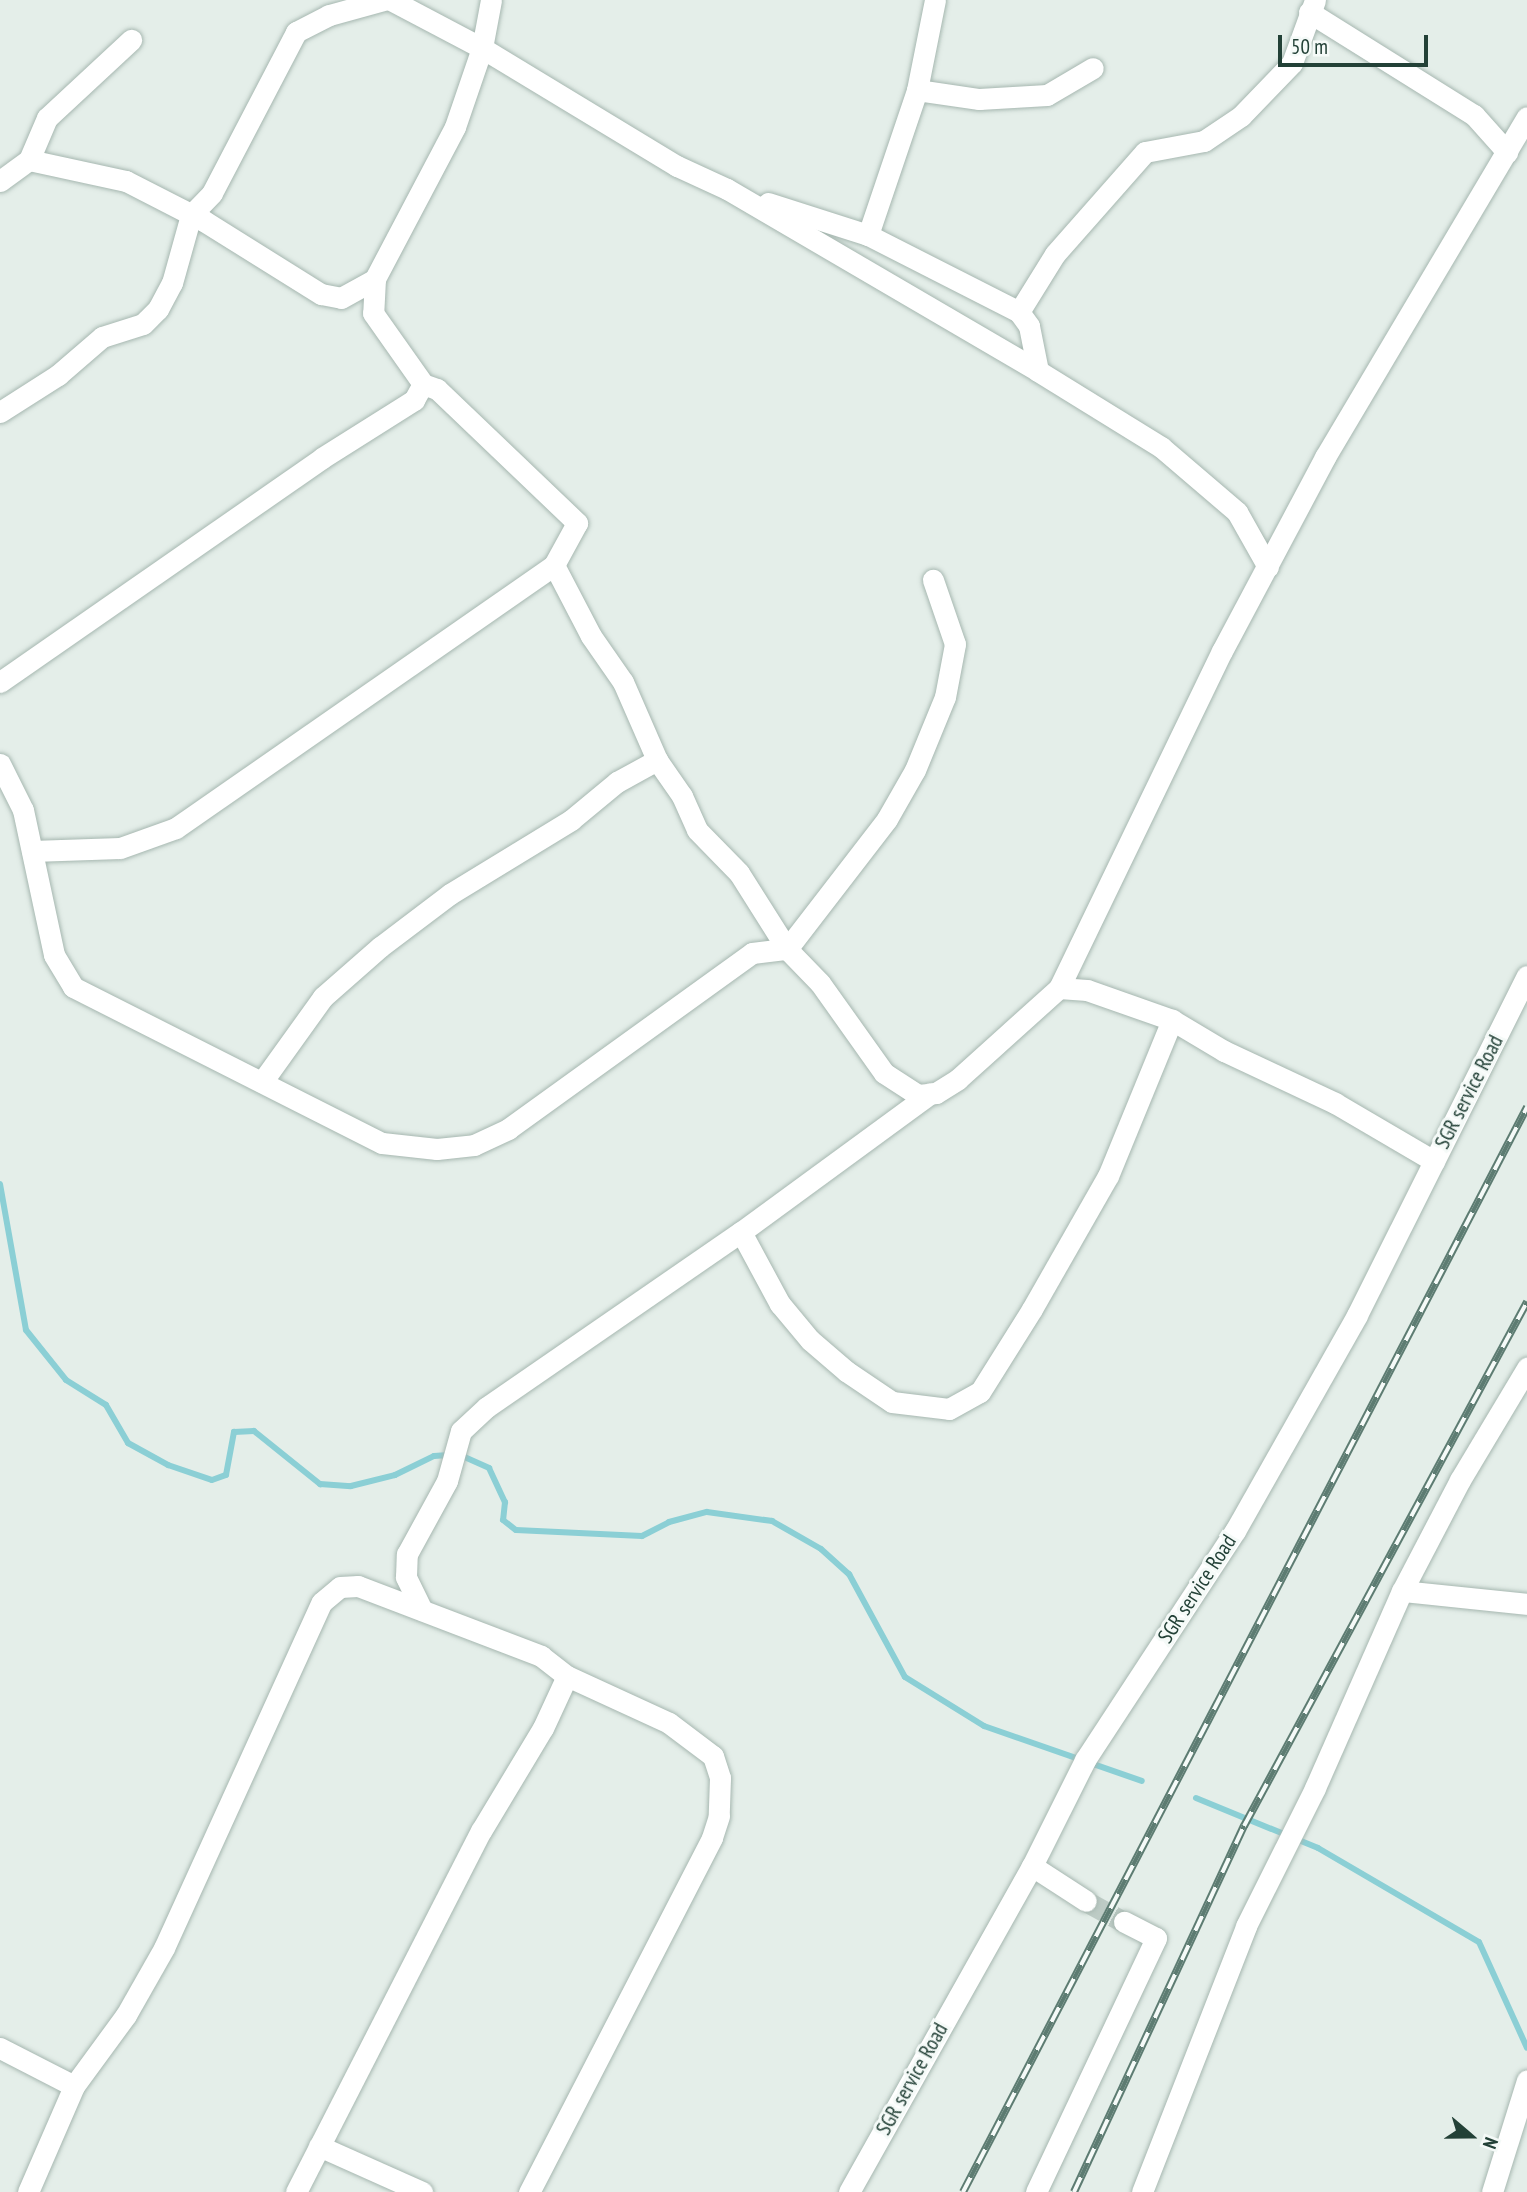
<!DOCTYPE html>
<html>
<head>
<meta charset="utf-8">
<style>
  body { margin:0 }
  #map { position:relative; width:1527px; height:2192px; overflow:hidden; background:#e4eee9; font-family:"PT Sans Narrow",sans-serif }
  div>[style] { position:absolute }
  .stream>* { height:6px; margin:-3px; padding:0 3px; transform-origin:3px; border-radius:3px; background:#8bcfd5 }
  .minor-tunnel>* { height:21px; margin-top:-10.5px; transform-origin:0; background:repeating-linear-gradient(90deg,#bdcbc5 0 21px,transparent 0 31px) }
  .roads { filter:drop-shadow(0 0 2px #a6b7b0) drop-shadow(0 0 2px #a6b7b0) }
  .minor>* { height:21px; margin:-10.5px; padding:0 10.5px; transform-origin:10.5px; border-radius:10.5px; background:#fff }
  .rail>* { height:8px; margin-top:-4px; transform-origin:0; background:repeating-linear-gradient(90deg,#f5faf8 0 16px,#5d7c72 0 32px); box-sizing:border-box; border-block:2px solid #5d7c72 }
  span { translate:-50% -50%; white-space:nowrap; text-align:center; line-height:1.15; -webkit-text-stroke:6px #f5faf8; paint-order:stroke }
  .street-label { font-size:21px; color:#234137 }
  .north { position:absolute; left:1436px; top:2101px; width:70px; height:70px; -webkit-text-stroke:5px #f5faf8; paint-order:stroke; rotate:110deg; font-size:19px; font-weight:700; line-height:28px; text-align:center; color:#234137 }
  .north::after { content:''; display:block; margin:auto; width:24px; height:32px; background:#234137; clip-path:polygon(50% 0,100% 100%,50% 72%,0 100%) }
  .scale { position:absolute; left:1278px; top:35px; width:150px; height:32px; box-sizing:border-box; border:4px solid #234137; border-top:0; padding-left:9px; font-size:21px; line-height:24px; white-space:nowrap; color:#234137; -webkit-text-stroke:5px #f5faf8; paint-order:stroke }
</style>
</head>
<body>
<div id="map">
  <div class="stream">
    <div style="left:0;top:1184px;width:148px;rotate:79.9deg"></div>
    <div style="left:26px;top:1330px;width:64px;rotate:51.3deg"></div>
    <div style="left:66px;top:1380px;width:47px;rotate:32deg"></div>
    <div style="left:106px;top:1405px;width:44px;rotate:59.9deg"></div>
    <div style="left:128px;top:1443px;width:46px;rotate:28.8deg"></div>
    <div style="left:168px;top:1465px;width:46px;rotate:18.8deg"></div>
    <div style="left:212px;top:1480px;width:15px;rotate:-20deg"></div>
    <div style="left:226px;top:1475px;width:44px;rotate:-79.5deg"></div>
    <div style="left:234px;top:1432px;width:20px;rotate:-3deg"></div>
    <div style="left:254px;top:1431px;width:85px;rotate:38.8deg"></div>
    <div style="left:320px;top:1484px;width:31px;rotate:4deg"></div>
    <div style="left:351px;top:1486px;width:45px;rotate:-14deg"></div>
    <div style="left:395px;top:1475px;width:43px;rotate:-26deg"></div>
    <div style="left:434px;top:1456px;width:15px;rotate:-4deg"></div>
    <div style="left:460px;top:1455px;width:32px;rotate:24deg"></div>
    <div style="left:489px;top:1468px;width:38px;rotate:65deg"></div>
    <div style="left:505px;top:1502px;width:18px;rotate:96deg"></div>
    <div style="left:503px;top:1520px;width:16px;rotate:38deg"></div>
    <div style="left:516px;top:1530px;width:126px;rotate:2.7deg"></div>
    <div style="left:642px;top:1536px;width:30px;rotate:-27deg"></div>
    <div style="left:669px;top:1522px;width:39px;rotate:-15deg"></div>
    <div style="left:707px;top:1512px;width:66px;rotate:7.9deg"></div>
    <div style="left:772px;top:1521px;width:56px;rotate:29.7deg"></div>
    <div style="left:821px;top:1549px;width:38px;rotate:42deg"></div>
    <div style="left:849px;top:1574px;width:117px;rotate:61.5deg"></div>
    <div style="left:905px;top:1677px;width:93px;rotate:31.8deg"></div>
    <div style="left:984px;top:1726px;width:167px;rotate:19.2deg"></div>
    <div style="left:1196px;top:1798px;width:132px;rotate:22.3deg"></div>
    <div style="left:1318px;top:1848px;width:186px;rotate:30.3deg"></div>
    <div style="left:1479px;top:1942px;width:116px;rotate:65.6deg"></div>
  </div>
  <div class="minor-tunnel">
    <div style="left:1086px;top:1901px;width:43px;rotate:28.9deg"></div>
  </div>
  <div class="roads">
    <div class="minor">
      <div style="left:391px;top:0;width:103px;rotate:27.8deg"></div>
      <div style="left:482px;top:48px;width:228px;rotate:31.2deg"></div>
      <div style="left:677px;top:166px;width:55px;rotate:24.7deg"></div>
      <div style="left:727px;top:189px;width:360px;rotate:30.3deg"></div>
      <div style="left:491px;top:0;width:49px;rotate:100.6deg"></div>
      <div style="left:482px;top:48px;width:83px;rotate:108.9deg"></div>
      <div style="left:455px;top:127px;width:172px;rotate:117.8deg"></div>
      <div style="left:375px;top:279px;width:34px;rotate:93deg"></div>
      <div style="left:373px;top:313px;width:87px;rotate:54.8deg"></div>
      <div style="left:423px;top:384px;width:15px;rotate:20deg"></div>
      <div style="left:437px;top:389px;width:194px;rotate:43.7deg"></div>
      <div style="left:577px;top:523px;width:48px;rotate:118.7deg"></div>
      <div style="left:554px;top:565px;width:80px;rotate:62.5deg"></div>
      <div style="left:591px;top:636px;width:56px;rotate:55.2deg"></div>
      <div style="left:623px;top:682px;width:85px;rotate:66.4deg"></div>
      <div style="left:657px;top:760px;width:44px;rotate:55.2deg"></div>
      <div style="left:682px;top:796px;width:37px;rotate:66deg"></div>
      <div style="left:697px;top:830px;width:60px;rotate:45.7deg"></div>
      <div style="left:739px;top:873px;width:90px;rotate:57.7deg"></div>
      <div style="left:787px;top:949px;width:164px;rotate:-52.4deg"></div>
      <div style="left:887px;top:819px;width:56px;rotate:-60.3deg"></div>
      <div style="left:915px;top:770px;width:79px;rotate:-67.7deg"></div>
      <div style="left:945px;top:697px;width:54px;rotate:-79.3deg"></div>
      <div style="left:955px;top:644px;width:68px;rotate:-109deg"></div>
      <div style="left:1309px;top:12px;width:195px;rotate:32deg"></div>
      <div style="left:1474px;top:115px;width:50px;rotate:48.3deg"></div>
      <div style="left:917px;top:90px;width:63px;rotate:8.3deg"></div>
      <div style="left:979px;top:99px;width:68px;rotate:-3.4deg"></div>
      <div style="left:1047px;top:95px;width:53px;rotate:-30.4deg"></div>
      <div style="left:29px;top:160px;width:46px;rotate:-66.8deg"></div>
      <div style="left:47px;top:118px;width:115px;rotate:-42.9deg"></div>
      <div style="left:0;top:181px;width:36px;rotate:-36deg"></div>
      <div style="left:29px;top:160px;width:99px;rotate:12.2deg"></div>
      <div style="left:126px;top:181px;width:88px;rotate:27.1deg"></div>
      <div style="left:204px;top:221px;width:138px;rotate:32deg"></div>
      <div style="left:321px;top:294px;width:20px;rotate:11deg"></div>
      <div style="left:341px;top:298px;width:39px;rotate:-29deg"></div>
      <div style="left:768px;top:203px;width:105px;rotate:17.7deg"></div>
      <div style="left:868px;top:235px;width:169px;rotate:27deg"></div>
      <div style="left:1019px;top:312px;width:17px;rotate:54deg"></div>
      <div style="left:1029px;top:326px;width:46px;rotate:78.7deg"></div>
      <div style="left:1038px;top:371px;width:145px;rotate:31.7deg"></div>
      <div style="left:1161px;top:447px;width:100px;rotate:40.5deg"></div>
      <div style="left:1237px;top:512px;width:63px;rotate:60.6deg"></div>
      <div style="left:868px;top:235px;width:153px;rotate:-71.3deg"></div>
      <div style="left:917px;top:90px;width:92px;rotate:-78.7deg"></div>
      <div style="left:1019px;top:312px;width:68px;rotate:-58.2deg"></div>
      <div style="left:1055px;top:254px;width:136px;rotate:-48.6deg"></div>
      <div style="left:1145px;top:152px;width:60px;rotate:-10.6deg"></div>
      <div style="left:1204px;top:141px;width:45px;rotate:-34deg"></div>
      <div style="left:1241px;top:116px;width:74px;rotate:-46.1deg"></div>
      <div style="left:1292px;top:63px;width:67px;rotate:-69.9deg"></div>
      <div style="left:0;top:412px;width:69px;rotate:-32.5deg"></div>
      <div style="left:58px;top:375px;width:58px;rotate:-40.8deg"></div>
      <div style="left:102px;top:337px;width:43px;rotate:-17.6deg"></div>
      <div style="left:143px;top:324px;width:21px;rotate:-45deg"></div>
      <div style="left:158px;top:309px;width:30px;rotate:-62deg"></div>
      <div style="left:172px;top:283px;width:71px;rotate:-74.4deg"></div>
      <div style="left:191px;top:215px;width:30px;rotate:-46deg"></div>
      <div style="left:212px;top:193px;width:182px;rotate:-62.4deg"></div>
      <div style="left:296px;top:32px;width:37px;rotate:-27deg"></div>
      <div style="left:329px;top:15px;width:57px;rotate:-15.3deg"></div>
      <div style="left:0;top:682px;width:392px;rotate:-34.8deg"></div>
      <div style="left:322px;top:458px;width:109px;rotate:-32.2deg"></div>
      <div style="left:414px;top:400px;width:18px;rotate:-61deg"></div>
      <div style="left:0;top:764px;width:51px;rotate:63.4deg"></div>
      <div style="left:23px;top:810px;width:148px;rotate:77.9deg"></div>
      <div style="left:54px;top:955px;width:37px;rotate:59deg"></div>
      <div style="left:73px;top:987px;width:346px;rotate:26.8deg"></div>
      <div style="left:382px;top:1143px;width:55px;rotate:6.2deg"></div>
      <div style="left:437px;top:1149px;width:37px;rotate:-6deg"></div>
      <div style="left:474px;top:1145px;width:38px;rotate:-25deg"></div>
      <div style="left:508px;top:1129px;width:301px;rotate:-35.8deg"></div>
      <div style="left:752px;top:953px;width:35px;rotate:-7deg"></div>
      <div style="left:787px;top:949px;width:47px;rotate:45.9deg"></div>
      <div style="left:820px;top:983px;width:110px;rotate:54.6deg"></div>
      <div style="left:884px;top:1073px;width:40px;rotate:32.9deg"></div>
      <div style="left:918px;top:1095px;width:18px;rotate:-6deg"></div>
      <div style="left:936px;top:1093px;width:26px;rotate:-32deg"></div>
      <div style="left:958px;top:1079px;width:136px;rotate:-42deg"></div>
      <div style="left:1059px;top:988px;width:28px;rotate:4deg"></div>
      <div style="left:1087px;top:990px;width:90px;rotate:19.4deg"></div>
      <div style="left:1172px;top:1020px;width:61px;rotate:30.8deg"></div>
      <div style="left:1224px;top:1051px;width:123px;rotate:25.1deg"></div>
      <div style="left:1335px;top:1103px;width:115px;rotate:30.4deg"></div>
      <div style="left:32px;top:851px;width:88px;rotate:-2deg"></div>
      <div style="left:120px;top:848px;width:59px;rotate:-19.7deg"></div>
      <div style="left:176px;top:828px;width:460px;rotate:-34.8deg"></div>
      <div style="left:1059px;top:988px;width:374px;rotate:-64.2deg"></div>
      <div style="left:1222px;top:651px;width:220px;rotate:-62deg"></div>
      <div style="left:1325px;top:457px;width:395px;rotate:-59.3deg"></div>
      <div style="left:262px;top:1082px;width:105px;rotate:-54.3deg"></div>
      <div style="left:323px;top:997px;width:76px;rotate:-41.3deg"></div>
      <div style="left:380px;top:947px;width:88px;rotate:-37.1deg"></div>
      <div style="left:450px;top:894px;width:142px;rotate:-31.4deg"></div>
      <div style="left:571px;top:820px;width:60px;rotate:-39.6deg"></div>
      <div style="left:617px;top:782px;width:46px;rotate:-28.8deg"></div>
      <div style="left:741px;top:1232px;width:82px;rotate:61.6deg"></div>
      <div style="left:780px;top:1304px;width:47px;rotate:50.2deg"></div>
      <div style="left:810px;top:1340px;width:48px;rotate:40.7deg"></div>
      <div style="left:846px;top:1371px;width:55px;rotate:34deg"></div>
      <div style="left:892px;top:1402px;width:57px;rotate:7deg"></div>
      <div style="left:949px;top:1409px;width:35px;rotate:-29deg"></div>
      <div style="left:980px;top:1392px;width:98px;rotate:-57.9deg"></div>
      <div style="left:1032px;top:1309px;width:153px;rotate:-60.3deg"></div>
      <div style="left:1108px;top:1176px;width:169px;rotate:-67.7deg"></div>
      <div style="left:1402px;top:1591px;width:126px;rotate:5.9deg"></div>
      <div style="left:422px;top:1610px;width:37px;rotate:-116deg"></div>
      <div style="left:406px;top:1577px;width:23px;rotate:-88deg"></div>
      <div style="left:407px;top:1554px;width:83px;rotate:-61.3deg"></div>
      <div style="left:447px;top:1481px;width:52px;rotate:-74.4deg"></div>
      <div style="left:461px;top:1431px;width:35px;rotate:-43deg"></div>
      <div style="left:487px;top:1407px;width:308px;rotate:-34.6deg"></div>
      <div style="left:741px;top:1232px;width:235px;rotate:-36.2deg"></div>
      <div style="left:1032px;top:1866px;width:64px;rotate:32.9deg"></div>
      <div style="left:0;top:2048px;width:83px;rotate:27.2deg"></div>
      <div style="left:319px;top:2146px;width:113px;rotate:24.1deg"></div>
      <div style="left:28px;top:2192px;width:116px;rotate:-66.5deg"></div>
      <div style="left:74px;top:2086px;width:88px;rotate:-53.8deg"></div>
      <div style="left:126px;top:2015px;width:77px;rotate:-60.4deg"></div>
      <div style="left:164px;top:1948px;width:380px;rotate:-65.5deg"></div>
      <div style="left:322px;top:1602px;width:23px;rotate:-40deg"></div>
      <div style="left:340px;top:1587px;width:18px;rotate:-3deg"></div>
      <div style="left:358px;top:1586px;width:196px;rotate:20.9deg"></div>
      <div style="left:541px;top:1656px;width:33px;rotate:38deg"></div>
      <div style="left:567px;top:1676px;width:112px;rotate:24.7deg"></div>
      <div style="left:669px;top:1723px;width:55px;rotate:36.9deg"></div>
      <div style="left:713px;top:1756px;width:23px;rotate:72deg"></div>
      <div style="left:720px;top:1778px;width:38px;rotate:92deg"></div>
      <div style="left:719px;top:1816px;width:23px;rotate:108deg"></div>
      <div style="left:712px;top:1838px;width:399px;rotate:117.3deg"></div>
      <div style="left:296px;top:2192px;width:406px;rotate:-62.9deg"></div>
      <div style="left:481px;top:1831px;width:120px;rotate:-59deg"></div>
      <div style="left:543px;top:1728px;width:57px;rotate:-65.2deg"></div>
      <div style="left:849px;top:2192px;width:374px;rotate:-60.7deg"></div>
      <div style="left:1032px;top:1866px;width:119px;rotate:-63.4deg"></div>
      <div style="left:1085px;top:1760px;width:274px;rotate:-56.8deg"></div>
      <div style="left:1235px;top:1531px;width:248px;rotate:-60.5deg"></div>
      <div style="left:1357px;top:1315px;width:379px;rotate:-63.4deg"></div>
      <div style="left:1036px;top:2192px;width:281px;rotate:-64.7deg"></div>
      <div style="left:1156px;top:1938px;width:36px;rotate:-153deg"></div>
      <div style="left:1142px;top:2192px;width:286px;rotate:-68.6deg"></div>
      <div style="left:1246px;top:1926px;width:154px;rotate:-63.4deg"></div>
      <div style="left:1315px;top:1788px;width:215px;rotate:-66.2deg"></div>
      <div style="left:1402px;top:1591px;width:125px;rotate:-62.4deg"></div>
      <div style="left:1460px;top:1480px;width:131px;rotate:-59.1deg"></div>
      <div style="left:1492px;top:2192px;width:117px;rotate:-72.6deg"></div>
    </div>
  </div>
  <div class="rail">
    <div style="left:963px;top:2192px;width:1223px;rotate:-62.53deg"></div>
    <div style="left:1074px;top:2192px;width:404px;rotate:-65.1deg"></div>
    <div style="left:1244px;top:1826px;width:596px;rotate:-61.63deg"></div>
  </div>
  <div class="street-label">
    <span style="left:1469px;top:1092px;rotate:-63deg">SGR service Road</span>
    <span style="left:1197px;top:1589px;rotate:-57deg">SGR service Road</span>
    <span style="left:912px;top:2079px;rotate:-61deg">SGR service Road</span>
  </div>
  <div class="north">N</div>
  <div class="scale">50 m</div>
</div>
</body>
</html>
